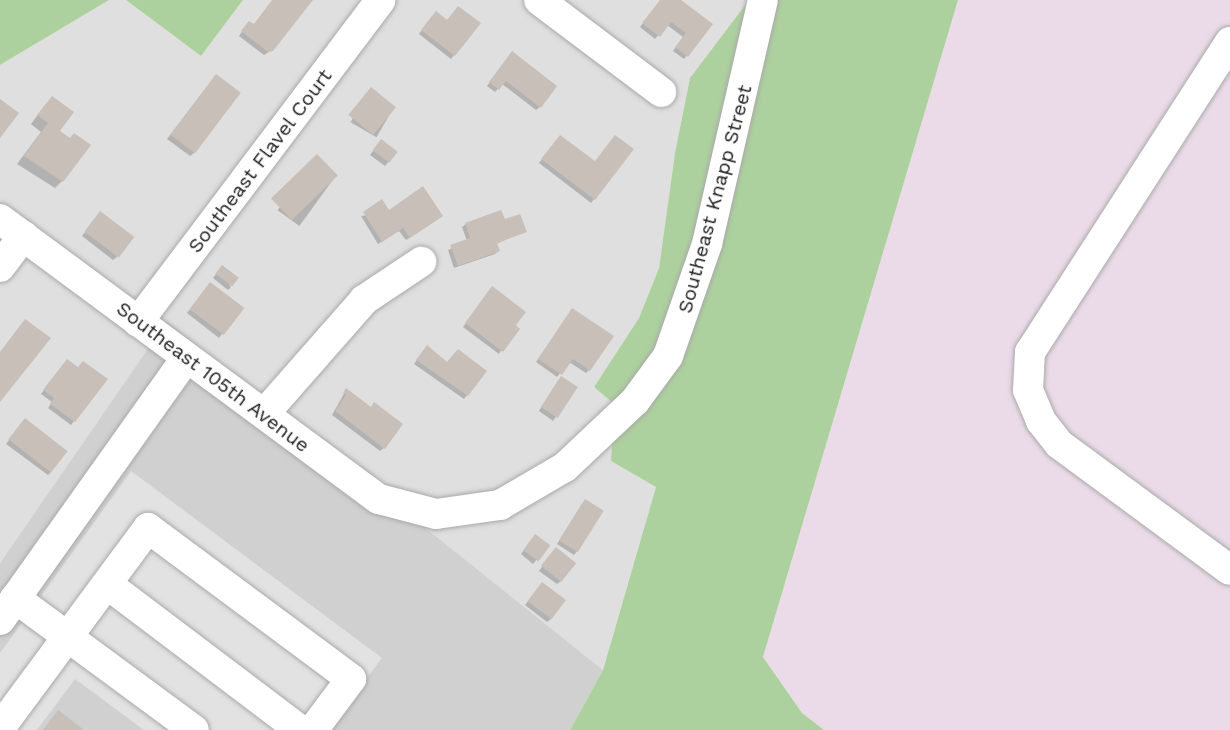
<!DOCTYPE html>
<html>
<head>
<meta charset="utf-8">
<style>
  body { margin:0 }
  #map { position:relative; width:1230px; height:730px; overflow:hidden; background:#f2efe9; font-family:"Work Sans",sans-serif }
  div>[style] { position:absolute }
  .residential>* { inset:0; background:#e0dfdf }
  .industrial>* { inset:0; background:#ebdbe8 }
  .religious>* { inset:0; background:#d0d0d0 }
  .forest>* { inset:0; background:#add19e }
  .parking>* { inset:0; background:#e2e2e2 }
  .shadow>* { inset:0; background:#0003; transform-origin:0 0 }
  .building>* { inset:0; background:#c7bfb8; transform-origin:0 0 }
  .roads { filter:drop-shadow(0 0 2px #a9a9a9) drop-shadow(0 0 2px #a9a9a9) }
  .minor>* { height:30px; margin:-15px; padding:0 15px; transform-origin:15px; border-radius:15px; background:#fff }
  span { translate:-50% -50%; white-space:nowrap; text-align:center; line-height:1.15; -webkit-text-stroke:4.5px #fff; paint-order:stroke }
  .street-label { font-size:20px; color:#222 }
</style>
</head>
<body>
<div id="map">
  <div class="residential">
    <div style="clip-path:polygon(109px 0,126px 0,201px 56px,243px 0,749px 0,690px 78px,675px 153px,659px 268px,639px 318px,594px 387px,614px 404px,611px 461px,656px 487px,603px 670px,167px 321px,0 563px,0 65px)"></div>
  </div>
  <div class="industrial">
    <div style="clip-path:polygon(958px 0,1230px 0,1230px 730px,824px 730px,802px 713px,763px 657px)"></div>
  </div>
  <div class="religious">
    <div style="clip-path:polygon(167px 321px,603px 670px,570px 730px,0 730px,0 563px)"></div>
  </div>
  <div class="forest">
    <div style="clip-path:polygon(0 0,109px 0,0 65px)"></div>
    <div style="clip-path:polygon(126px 0,243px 0,201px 56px)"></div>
    <div style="clip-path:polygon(749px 0,958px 0,763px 657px,802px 713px,824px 730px,570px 730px,603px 670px,656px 487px,611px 461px,614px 404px,594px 387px,639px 318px,659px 268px,675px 153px,690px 78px)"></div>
  </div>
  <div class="parking">
    <div style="clip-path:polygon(131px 471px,382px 658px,328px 730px,144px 730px,75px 679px,37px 730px,0 730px,0 653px)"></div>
  </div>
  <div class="shadow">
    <div style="clip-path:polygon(273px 0,311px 0,272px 50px,264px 55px,239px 36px,246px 26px,253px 26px)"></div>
    <div style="clip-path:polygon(661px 0,679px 0,711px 25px,684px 59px,673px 51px,683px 37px,667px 25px,655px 39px,640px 27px)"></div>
    <div style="clip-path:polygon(432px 16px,447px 21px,478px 23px,451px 59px,419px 34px)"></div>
    <div style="clip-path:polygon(509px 57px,540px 107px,536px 110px,502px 84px,495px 92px,487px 86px)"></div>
    <div style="clip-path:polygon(213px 79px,194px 153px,190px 156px,167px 139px)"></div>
    <div style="left:368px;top:92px;width:30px;height:35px;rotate:30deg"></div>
    <div style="clip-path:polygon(45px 105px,58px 131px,62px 181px,55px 188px,17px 164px,41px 132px,31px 124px)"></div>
    <div style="clip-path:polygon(557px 140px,594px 162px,594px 199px,591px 203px,539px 163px)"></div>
    <div style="clip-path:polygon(378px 144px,396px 152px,385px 166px,370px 155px)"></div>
    <div style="left:314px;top:160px;width:27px;height:62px;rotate:36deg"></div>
    <div style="clip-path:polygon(388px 212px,438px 219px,406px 240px,399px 231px,378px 244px,361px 216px)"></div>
    <div style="clip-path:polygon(97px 217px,117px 257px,113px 260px,82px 236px)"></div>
    <div style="clip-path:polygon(504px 221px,525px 231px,496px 244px,499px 250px,495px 254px,454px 268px,448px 250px,467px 241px,462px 227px,466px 224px)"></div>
    <div style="clip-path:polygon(219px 270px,231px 287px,228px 290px,213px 278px)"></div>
    <div style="clip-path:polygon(207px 288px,242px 308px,219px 338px,187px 313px)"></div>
    <div style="clip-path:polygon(489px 292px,514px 326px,499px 354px,463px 327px)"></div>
    <div style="clip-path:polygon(569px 314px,589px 370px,586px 373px,569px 362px,557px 377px,536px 362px)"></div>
    <div style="clip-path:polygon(424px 350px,447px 364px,485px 372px,464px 399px,414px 364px)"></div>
    <div style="clip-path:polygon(64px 364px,106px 380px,71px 425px,48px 408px,52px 402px,41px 394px)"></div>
    <div style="clip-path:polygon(558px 381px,576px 387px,553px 421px,539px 411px)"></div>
    <div style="clip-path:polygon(346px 390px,384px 448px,380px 451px,332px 415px)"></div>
    <div style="clip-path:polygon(22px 423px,51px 472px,48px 475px,6px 444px)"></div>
    <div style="clip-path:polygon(582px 504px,577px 551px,574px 555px,557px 544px)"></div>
    <div style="clip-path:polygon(532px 539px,548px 546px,533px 564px,521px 554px)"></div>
    <div style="clip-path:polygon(553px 552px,561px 581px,557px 584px,539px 571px)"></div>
    <div style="clip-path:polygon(539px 587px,551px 619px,547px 622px,525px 605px)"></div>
  </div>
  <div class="building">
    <div style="clip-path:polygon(272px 0,313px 0,273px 51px,268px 52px,241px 31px,249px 21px,254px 24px)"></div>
    <div style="clip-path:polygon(660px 0,681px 0,713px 24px,688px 57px,675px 47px,686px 33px,671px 22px,660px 37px,642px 23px)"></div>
    <div style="clip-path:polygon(458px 6px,481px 23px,455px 56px,421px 30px,436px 11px,447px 20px)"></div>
    <div style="clip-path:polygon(512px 51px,557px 86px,541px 108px,506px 81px,499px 90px,489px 82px)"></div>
    <div style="left:216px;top:74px;width:31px;height:76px;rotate:37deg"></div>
    <div style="left:371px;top:87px;width:32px;height:36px;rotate:39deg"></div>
    <div style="clip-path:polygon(52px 96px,74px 112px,60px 131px,70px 138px,74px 133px,91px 145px,63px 182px,24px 156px,48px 123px,37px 115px)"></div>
    <div style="clip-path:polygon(0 99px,19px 113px,0 138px)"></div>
    <div style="clip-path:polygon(560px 135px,595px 161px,615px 135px,634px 149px,595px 200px,541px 159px)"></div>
    <div style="left:381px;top:139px;width:21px;height:14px;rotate:37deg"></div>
    <div style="left:317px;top:154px;width:30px;height:64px;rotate:46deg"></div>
    <div style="clip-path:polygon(423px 186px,443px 216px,410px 238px,403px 228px,382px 242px,363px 212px,382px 199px,389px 210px)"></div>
    <div style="clip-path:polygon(501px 210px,505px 219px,520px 214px,527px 232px,497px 243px,500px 251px,458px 266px,450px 245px,470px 238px,465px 223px)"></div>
    <div style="left:100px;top:211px;width:43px;height:26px;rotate:37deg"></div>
    <div style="left:222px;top:265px;width:21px;height:11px;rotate:37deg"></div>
    <div style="left:210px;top:282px;width:43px;height:34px;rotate:37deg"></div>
    <div style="clip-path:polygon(492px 286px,526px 312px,516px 325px,520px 329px,503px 352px,465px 323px)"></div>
    <div style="clip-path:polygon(572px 308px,614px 336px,590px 371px,573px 359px,562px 375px,538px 359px)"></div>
    <div style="clip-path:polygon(25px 319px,51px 338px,0 402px,0 352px)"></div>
    <div style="clip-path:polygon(427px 345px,447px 362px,458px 349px,487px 371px,468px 396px,416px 360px)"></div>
    <div style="clip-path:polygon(67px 359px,78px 367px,83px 361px,108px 379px,75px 422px,50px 404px,54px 398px,43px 390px)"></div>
    <div style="left:561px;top:376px;width:20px;height:37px;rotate:33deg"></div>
    <div style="clip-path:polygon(346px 388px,371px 407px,374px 402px,403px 424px,385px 449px,335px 411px,346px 395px,343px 393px)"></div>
    <div style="left:25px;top:418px;width:54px;height:27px;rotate:38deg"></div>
    <div style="left:585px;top:499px;width:22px;height:49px;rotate:32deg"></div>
    <div style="left:535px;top:534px;width:19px;height:20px;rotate:36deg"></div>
    <div style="left:556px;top:547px;width:26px;height:24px;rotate:39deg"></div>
    <div style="left:542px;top:582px;width:30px;height:24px;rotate:37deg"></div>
    <div style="clip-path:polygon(58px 710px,84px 730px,43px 730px)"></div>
  </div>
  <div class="roads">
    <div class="minor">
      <div style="left:539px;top:0;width:153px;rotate:37deg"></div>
      <div style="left:1230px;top:42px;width:369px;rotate:122.8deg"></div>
      <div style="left:1030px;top:352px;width:38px;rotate:93deg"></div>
      <div style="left:1028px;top:390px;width:34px;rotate:67deg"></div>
      <div style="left:1041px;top:421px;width:29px;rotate:52deg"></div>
      <div style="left:1059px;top:444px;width:212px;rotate:36.4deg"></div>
      <div style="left:0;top:219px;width:471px;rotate:36.5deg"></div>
      <div style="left:379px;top:499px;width:59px;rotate:14.7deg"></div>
      <div style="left:436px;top:514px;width:65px;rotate:-8deg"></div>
      <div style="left:500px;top:505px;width:75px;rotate:-30.3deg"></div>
      <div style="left:565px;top:467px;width:96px;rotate:-43.3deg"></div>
      <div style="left:635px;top:401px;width:56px;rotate:-53.7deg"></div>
      <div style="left:668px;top:356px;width:119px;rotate:-70.8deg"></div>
      <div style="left:707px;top:244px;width:250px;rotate:-77.1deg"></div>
      <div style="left:0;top:267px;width:39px;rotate:-53deg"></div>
      <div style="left:138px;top:322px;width:403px;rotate:-53deg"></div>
      <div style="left:264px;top:414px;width:152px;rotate:-48.7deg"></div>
      <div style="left:364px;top:300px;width:69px;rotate:-33.7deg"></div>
      <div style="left:107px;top:584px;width:242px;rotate:37.1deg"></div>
      <div style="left:15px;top:598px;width:222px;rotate:36.4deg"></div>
      <div style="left:0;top:620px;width:321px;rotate:-54.6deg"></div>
      <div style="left:0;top:728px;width:249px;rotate:-53.5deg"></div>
      <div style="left:148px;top:528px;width:253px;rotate:36.6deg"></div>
      <div style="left:351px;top:679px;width:64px;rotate:126.7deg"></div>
    </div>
  </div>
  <div class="street-label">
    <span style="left:260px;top:161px;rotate:-53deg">Southeast Flavel Court</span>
    <span style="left:715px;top:199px;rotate:-75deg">Southeast Knapp Street</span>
    <span style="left:213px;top:377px;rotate:37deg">Southeast 105th Avenue</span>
  </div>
</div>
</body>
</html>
